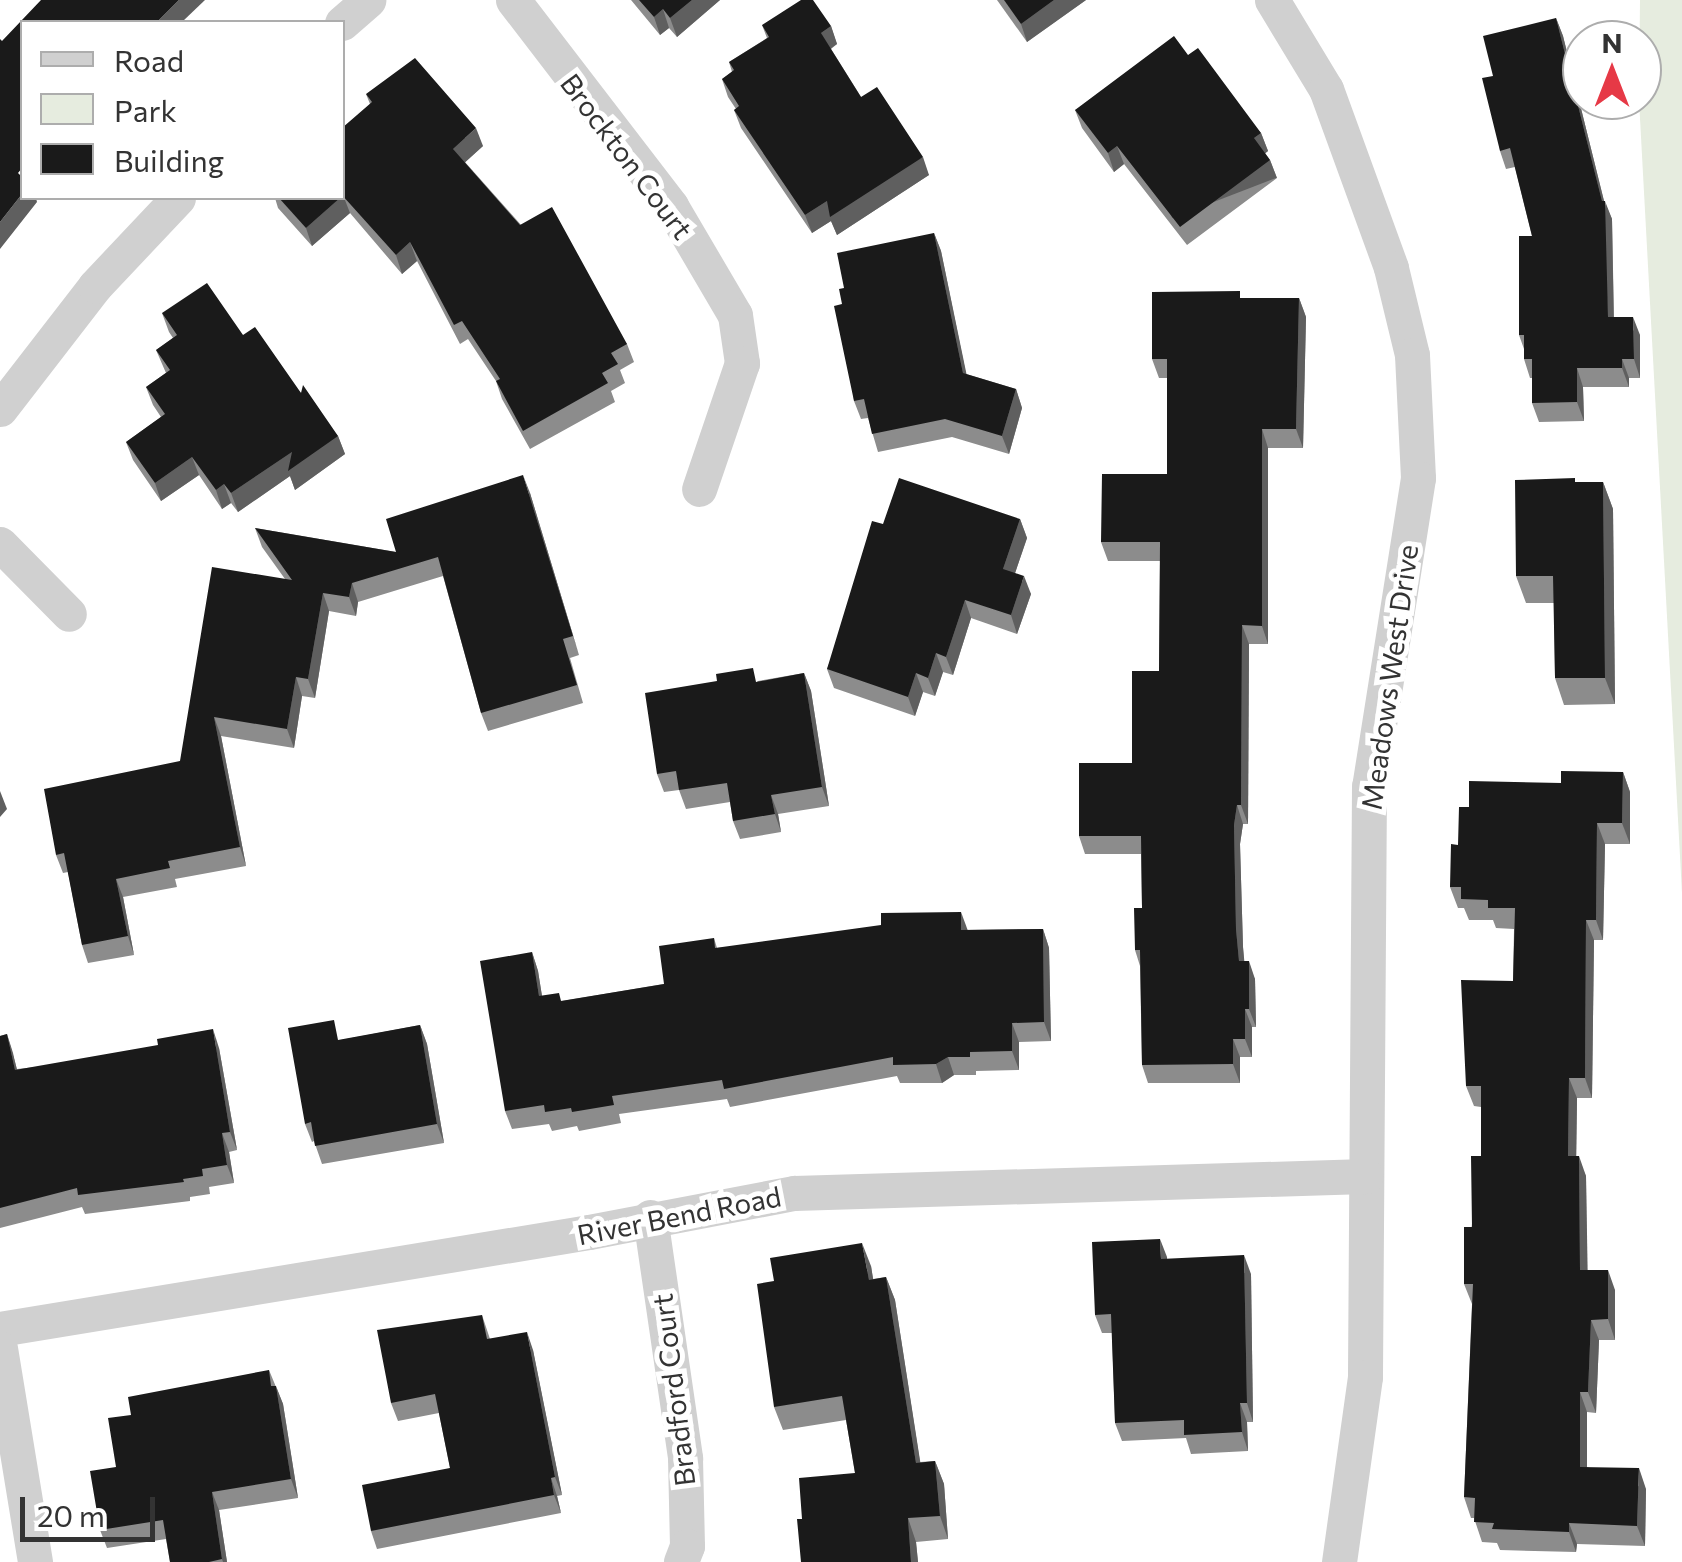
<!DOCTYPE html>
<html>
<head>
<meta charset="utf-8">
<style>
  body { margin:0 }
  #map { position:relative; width:1682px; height:1562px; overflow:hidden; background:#fff; font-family:Commissioner,sans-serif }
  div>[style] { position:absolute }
  .green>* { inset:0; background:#e6ecdf }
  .street>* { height:35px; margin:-17.5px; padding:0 17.5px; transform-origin:17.5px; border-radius:17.5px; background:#d0d0d0 }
  .wall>* { inset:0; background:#8c8c8c }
  .shaded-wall>* { inset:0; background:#5f5f5f; transform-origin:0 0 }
  .building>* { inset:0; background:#1a1a1a }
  span { translate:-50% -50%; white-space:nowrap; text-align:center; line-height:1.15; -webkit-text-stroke:10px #fff; paint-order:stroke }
  .street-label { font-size:28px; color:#333 }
  .legend { position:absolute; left:20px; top:20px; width:325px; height:180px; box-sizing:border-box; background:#fff; border:2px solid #adadad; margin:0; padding:12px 18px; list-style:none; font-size:30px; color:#333 }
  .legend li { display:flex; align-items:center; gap:20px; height:50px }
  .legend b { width:50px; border:2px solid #adadad }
  .north { position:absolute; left:1562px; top:20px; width:100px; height:100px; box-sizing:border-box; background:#fff; border:2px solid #adadad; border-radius:50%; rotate:0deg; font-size:28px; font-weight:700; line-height:40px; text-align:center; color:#333 }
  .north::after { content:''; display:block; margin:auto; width:35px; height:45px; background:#e63946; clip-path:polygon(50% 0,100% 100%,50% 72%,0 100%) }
  .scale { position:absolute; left:20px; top:1497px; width:135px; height:45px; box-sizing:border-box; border:5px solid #333; border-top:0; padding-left:12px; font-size:30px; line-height:35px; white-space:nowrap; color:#333; -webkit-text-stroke:8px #fff; paint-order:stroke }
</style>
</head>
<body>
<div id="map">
  <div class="green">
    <div style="clip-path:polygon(1640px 0,1682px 0,1682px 893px,1639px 100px)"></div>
  </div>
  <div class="street">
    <div style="left:513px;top:0;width:260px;rotate:52.5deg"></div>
    <div style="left:671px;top:206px;width:126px;rotate:59.6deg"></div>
    <div style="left:735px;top:315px;width:49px;rotate:81.7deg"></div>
    <div style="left:742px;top:363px;width:133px;rotate:108.8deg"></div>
    <div style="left:1272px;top:0;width:104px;rotate:58.8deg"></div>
    <div style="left:1326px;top:89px;width:190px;rotate:70deg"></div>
    <div style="left:1391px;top:268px;width:89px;rotate:76.4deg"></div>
    <div style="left:1412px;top:355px;width:123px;rotate:87.2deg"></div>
    <div style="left:1418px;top:478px;width:312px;rotate:99deg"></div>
    <div style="left:1369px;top:786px;width:591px;rotate:90.39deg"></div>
    <div style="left:1365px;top:1377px;width:187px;rotate:98deg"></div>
    <div style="left:342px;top:23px;width:35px;rotate:-41deg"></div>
    <div style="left:0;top:409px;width:155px;rotate:-52.3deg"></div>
    <div style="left:95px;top:286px;width:121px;rotate:-46.7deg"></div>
    <div style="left:0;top:544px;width:98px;rotate:45.4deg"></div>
    <div style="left:650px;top:1217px;width:244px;rotate:81.7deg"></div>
    <div style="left:685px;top:1458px;width:88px;rotate:88.7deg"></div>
    <div style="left:687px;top:1546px;width:17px;rotate:111deg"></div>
    <div style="left:0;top:1329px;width:597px;rotate:-9.35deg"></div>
    <div style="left:589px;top:1232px;width:209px;rotate:-10.8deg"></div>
    <div style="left:794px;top:1193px;width:572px;rotate:-1.7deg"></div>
    <div style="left:0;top:1348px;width:217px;rotate:80.7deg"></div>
  </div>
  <div class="wall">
    <div style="clip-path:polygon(631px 0,720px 0,677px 37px,669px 28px,660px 35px)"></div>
    <div style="clip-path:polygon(997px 0,1086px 0,1027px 42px)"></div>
    <div style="clip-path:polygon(1556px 18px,1563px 36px,1604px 201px,1612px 219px,1614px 317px,1640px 335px,1640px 378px,1629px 378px,1629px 387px,1583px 387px,1584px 421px,1539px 422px,1532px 403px,1532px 378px,1530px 378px,1524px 359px,1524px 349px,1519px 335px,1532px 236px,1515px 167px,1506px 169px,1500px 151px,1493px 76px)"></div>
    <div style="clip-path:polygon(762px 25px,831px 26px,837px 44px,831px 49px,861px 97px,929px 175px,837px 235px,831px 221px,812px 233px,741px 128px,734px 110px,736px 109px,728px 97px,722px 79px,732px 72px,729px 62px,767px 38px)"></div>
    <div style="clip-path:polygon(1188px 55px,1261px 133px,1268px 151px,1265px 153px,1270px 160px,1277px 178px,1187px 245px,1124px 164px,1114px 172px,1082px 128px,1075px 110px)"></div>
    <div style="clip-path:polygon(366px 94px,483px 146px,465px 162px,627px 344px,634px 362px,620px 370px,625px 383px,611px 391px,615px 402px,530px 449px,502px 399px,496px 381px,468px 339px,460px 344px,417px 261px,402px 274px,350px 213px,312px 246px,278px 208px,275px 198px,342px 198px,370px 104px)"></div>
    <div style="clip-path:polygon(934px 233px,941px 251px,966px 374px,1016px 389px,1022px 408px,1009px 454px,952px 437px,878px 452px,868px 418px,861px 419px,854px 401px,842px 304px,844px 288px)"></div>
    <div style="clip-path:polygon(1243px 298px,1299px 298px,1306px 317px,1303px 448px,1268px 448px,1268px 644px,1249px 644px,1248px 824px,1243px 824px,1240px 844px,1243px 947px,1244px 961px,1255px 979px,1256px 1027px,1252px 1027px,1252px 1057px,1240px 1057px,1240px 1083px,1148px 1083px,1142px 1065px,1140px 966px,1135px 950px,1142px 908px,1141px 854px,1085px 854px,1079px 836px,1132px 763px,1159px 671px,1160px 561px,1108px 561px,1101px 542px,1167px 474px,1167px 378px,1159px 378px,1152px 359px)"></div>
    <div style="clip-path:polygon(162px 313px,243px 335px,301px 393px,338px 436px,345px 454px,295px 490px,290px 476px,238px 512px,231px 503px,222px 509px,199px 475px,161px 501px,133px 460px,126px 442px,161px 417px,153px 405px,146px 387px,166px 373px,156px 350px,173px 338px,169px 332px)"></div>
    <div style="clip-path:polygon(1576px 482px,1603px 482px,1613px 509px,1615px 704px,1564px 705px,1555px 678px,1554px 603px,1526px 603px,1516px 576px)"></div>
    <div style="clip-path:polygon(530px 493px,579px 655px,570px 658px,583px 703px,488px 731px,481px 713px,443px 576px,358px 602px,356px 616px,329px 611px,315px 698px,302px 696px,294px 748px,221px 736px,246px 866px,175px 879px,177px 887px,123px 897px,134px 955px,88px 963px,82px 945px,68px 872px,63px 873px,56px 855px,180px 761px,285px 579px,262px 547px,255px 528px,396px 552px)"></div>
    <div style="clip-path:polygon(1020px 519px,1027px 538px,1015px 573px,1031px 594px,1017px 634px,971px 618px,953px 675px,943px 672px,935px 696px,923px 692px,915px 716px,834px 688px,827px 669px,883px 524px)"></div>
    <div style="clip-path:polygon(804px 673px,811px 691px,829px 806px,778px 814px,781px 832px,740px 839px,733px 821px,730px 802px,686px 809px,679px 790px,664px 792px,657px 774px,758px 681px)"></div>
    <div style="clip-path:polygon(1623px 772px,1630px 792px,1630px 844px,1605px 844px,1603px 940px,1594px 940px,1592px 1098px,1577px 1098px,1576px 1156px,1586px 1176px,1587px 1270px,1615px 1290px,1615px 1340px,1599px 1340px,1596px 1413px,1587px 1412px,1587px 1467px,1646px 1489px,1645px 1546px,1577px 1544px,1576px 1552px,1500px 1550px,1497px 1543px,1482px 1542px,1474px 1518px,1471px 1518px,1464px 1497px,1472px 1304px,1464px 1284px,1481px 1156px,1481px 1107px,1474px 1106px,1466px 1086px,1513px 981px,1514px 929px,1496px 928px,1493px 920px,1469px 920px,1464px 908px,1458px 908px,1450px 887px,1458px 845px,1469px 807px,1561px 783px)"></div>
    <div style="clip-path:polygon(1043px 929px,1049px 948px,1051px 1041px,1019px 1042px,1019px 1070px,976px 1071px,976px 1075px,954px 1075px,942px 1083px,900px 1083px,897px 1076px,730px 1107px,727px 1099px,619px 1114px,621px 1123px,579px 1131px,577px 1126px,552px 1131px,549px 1124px,512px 1129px,505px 1111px,532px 952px,538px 971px,542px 996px,562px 1001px,664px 984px,714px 938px,717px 948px,968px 930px)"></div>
    <div style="clip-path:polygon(420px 1025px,427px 1044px,444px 1143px,322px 1164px,314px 1141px,312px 1142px,305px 1124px,341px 1040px)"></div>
    <div style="clip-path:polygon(7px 1034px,17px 1069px,219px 1048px,237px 1150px,229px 1152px,234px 1183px,209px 1187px,210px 1194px,190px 1197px,190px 1201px,85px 1214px,82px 1207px,0 1228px,0 1036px)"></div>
    <div style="clip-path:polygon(1167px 1259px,1251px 1274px,1253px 1422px,1247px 1422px,1248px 1451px,1191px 1454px,1186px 1438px,1122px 1441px,1115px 1423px,1112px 1333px,1102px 1333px,1095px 1315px)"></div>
    <div style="clip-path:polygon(871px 1266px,873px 1279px,886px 1277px,895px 1300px,920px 1462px,935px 1461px,944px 1484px,948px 1539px,916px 1542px,918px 1562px,801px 1562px,802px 1519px,855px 1473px,846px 1420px,783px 1430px,774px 1407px)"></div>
    <div style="clip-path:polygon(482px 1315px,490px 1339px,533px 1350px,562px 1495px,557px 1496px,561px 1513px,377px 1549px,371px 1531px,450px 1468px,439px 1413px,398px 1421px,391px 1403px)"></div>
    <div style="clip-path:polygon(269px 1370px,283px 1404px,298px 1498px,219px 1510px,227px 1562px,170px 1562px,166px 1539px,107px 1548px,100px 1530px,116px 1467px)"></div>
  </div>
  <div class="shaded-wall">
    <div style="clip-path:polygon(179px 0,205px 0,182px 22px,159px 22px,158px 21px)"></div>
    <div style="clip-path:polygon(692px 0,720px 0,677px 37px,670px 18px)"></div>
    <div style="clip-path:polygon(1054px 0,1086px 0,1027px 42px,1021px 24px)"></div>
    <div style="clip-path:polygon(663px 9px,669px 28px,660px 35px,654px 17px)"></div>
    <div style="clip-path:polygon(1556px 18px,1563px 36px,1606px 209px,1605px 201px,1612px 219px,1614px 335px,1608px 317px,1602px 201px)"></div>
    <div style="clip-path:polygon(831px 26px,837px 44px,827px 51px,821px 33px)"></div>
    <div style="clip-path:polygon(476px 128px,483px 146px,460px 167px,453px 149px)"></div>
    <div style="clip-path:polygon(1261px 133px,1268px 151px,1261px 157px,1254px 138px)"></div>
    <div style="clip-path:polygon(1117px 146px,1124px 164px,1114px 172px,1108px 153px)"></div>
    <div style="clip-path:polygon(923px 157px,929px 175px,837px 235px,831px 221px,812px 233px,805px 215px,827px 201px)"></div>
    <div style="left:1270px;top:160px;width:19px;height:112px;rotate:69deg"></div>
    <div style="clip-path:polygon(22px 194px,22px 198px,36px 198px,37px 202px,0 249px,0 222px)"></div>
    <div style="clip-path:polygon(343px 195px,350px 213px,312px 246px,306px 228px,340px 198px,342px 198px)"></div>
    <div style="clip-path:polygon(934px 233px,941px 251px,970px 391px,963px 373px)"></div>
    <div style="clip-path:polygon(410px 242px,417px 261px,402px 274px,396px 255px)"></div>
    <div style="clip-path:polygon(1299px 298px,1306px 317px,1303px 448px,1296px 429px)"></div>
    <div style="clip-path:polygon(1633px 317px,1640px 335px,1640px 378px,1634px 359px)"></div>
    <div style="clip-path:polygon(1622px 359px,1629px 378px,1629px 387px,1622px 368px)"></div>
    <div style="clip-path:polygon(1577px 368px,1583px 387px,1584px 421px,1577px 402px)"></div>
    <div style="clip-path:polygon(1016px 389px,1022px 408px,1009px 454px,1002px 436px)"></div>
    <div style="clip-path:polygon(1262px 429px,1268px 448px,1268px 644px,1262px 626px)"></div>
    <div style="clip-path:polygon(338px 436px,345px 454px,295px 490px,290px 476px,238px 512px,231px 493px,292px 452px)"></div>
    <div style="clip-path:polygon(192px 457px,199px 475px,161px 501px,155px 483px)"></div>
    <div style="clip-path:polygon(523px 475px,530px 493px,579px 655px,573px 636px)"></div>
    <div style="clip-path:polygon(1603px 482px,1613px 509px,1615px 704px,1605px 678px)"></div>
    <div style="clip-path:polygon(224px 484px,231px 503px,222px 509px,216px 490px)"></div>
    <div style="clip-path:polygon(1020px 519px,1027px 538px,1010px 588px,1003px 569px)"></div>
    <div style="clip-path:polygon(1024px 576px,1031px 594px,1017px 634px,1011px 615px)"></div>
    <div style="clip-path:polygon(352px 583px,358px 602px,356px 616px,349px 597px)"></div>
    <div style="clip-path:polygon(323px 593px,329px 611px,315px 698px,308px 679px)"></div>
    <div style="clip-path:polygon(965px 600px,971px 618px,953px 675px,946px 657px)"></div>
    <div style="clip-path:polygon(1242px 625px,1249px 644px,1248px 824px,1241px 805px)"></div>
    <div style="clip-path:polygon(936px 653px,943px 672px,935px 696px,928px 678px)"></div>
    <div style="clip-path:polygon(804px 673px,811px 691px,829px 806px,822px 787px)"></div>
    <div style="clip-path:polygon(916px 673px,923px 692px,915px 716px,908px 697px)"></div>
    <div style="clip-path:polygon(296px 677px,302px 696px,294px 748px,287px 729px)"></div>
    <div style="clip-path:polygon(214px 717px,221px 736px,246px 866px,240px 847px)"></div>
    <div style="clip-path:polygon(1623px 772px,1630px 792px,1630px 844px,1622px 823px)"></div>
    <div style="clip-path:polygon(0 791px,7px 809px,0 817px)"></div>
    <div style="clip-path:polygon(771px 795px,778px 814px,781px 832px,775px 814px)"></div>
    <div style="clip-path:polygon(1237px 805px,1243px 824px,1240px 844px,1243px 947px,1246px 979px,1239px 961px,1236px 929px,1234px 825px)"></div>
    <div style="clip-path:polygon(1597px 823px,1605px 844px,1603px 940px,1596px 920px)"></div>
    <div style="clip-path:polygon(116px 879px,123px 897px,134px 955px,128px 936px)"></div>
    <div style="clip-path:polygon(961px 912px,968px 931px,961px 930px)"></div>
    <div style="clip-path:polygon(1586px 920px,1594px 940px,1592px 1098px,1585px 1078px)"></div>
    <div style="clip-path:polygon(1043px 929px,1049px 948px,1051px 1041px,1044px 1022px)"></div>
    <div style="clip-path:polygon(532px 952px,538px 971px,545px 1015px,539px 996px)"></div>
    <div style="clip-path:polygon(1249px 961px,1255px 979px,1256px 1027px,1249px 1009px)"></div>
    <div style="clip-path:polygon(1245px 1009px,1252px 1027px,1252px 1057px,1245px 1039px)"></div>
    <div style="clip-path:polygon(1012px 1023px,1019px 1042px,1019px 1070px,1012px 1051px)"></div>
    <div style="clip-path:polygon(420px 1025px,427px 1044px,444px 1143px,437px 1124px)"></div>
    <div style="clip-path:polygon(213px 1029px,219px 1048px,237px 1150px,230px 1132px)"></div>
    <div style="clip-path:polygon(7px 1034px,13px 1053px,21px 1088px,15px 1070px)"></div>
    <div style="clip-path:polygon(1233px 1039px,1240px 1057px,1240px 1083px,1233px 1064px)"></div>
    <div style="clip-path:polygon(948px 1057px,954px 1075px,942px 1083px,936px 1064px)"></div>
    <div style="clip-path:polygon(1569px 1078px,1577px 1098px,1576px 1176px,1568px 1156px)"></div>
    <div style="clip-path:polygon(222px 1133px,229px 1152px,234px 1183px,227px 1165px)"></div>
    <div style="clip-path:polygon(1579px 1156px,1586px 1176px,1588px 1291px,1580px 1270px)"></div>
    <div style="clip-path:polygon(1160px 1239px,1167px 1257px,1168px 1278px,1161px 1259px)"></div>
    <div style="clip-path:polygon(862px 1243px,871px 1266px,877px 1303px,869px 1280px)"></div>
    <div style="clip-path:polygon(1244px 1255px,1251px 1274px,1253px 1422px,1247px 1403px)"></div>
    <div style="clip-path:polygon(1608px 1270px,1615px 1290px,1615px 1340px,1608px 1319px)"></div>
    <div style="clip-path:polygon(886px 1277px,895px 1300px,924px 1486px,916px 1463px)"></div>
    <div style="clip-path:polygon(1591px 1320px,1599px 1340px,1596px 1413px,1588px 1392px)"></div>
    <div style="clip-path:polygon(527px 1332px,533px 1350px,562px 1495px,555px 1477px)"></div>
    <div style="clip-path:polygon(276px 1386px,283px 1404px,298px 1498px,291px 1479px)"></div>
    <div style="clip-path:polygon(1580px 1392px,1587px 1412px,1587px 1487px,1580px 1467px)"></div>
    <div style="clip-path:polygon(1240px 1403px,1247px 1422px,1248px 1451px,1242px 1432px)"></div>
    <div style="clip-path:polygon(935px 1461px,944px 1484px,948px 1539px,940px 1516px)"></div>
    <div style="clip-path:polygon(1639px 1468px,1646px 1489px,1645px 1546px,1637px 1526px)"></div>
    <div style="clip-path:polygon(551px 1478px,557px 1496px,561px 1513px,554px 1495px)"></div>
    <div style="clip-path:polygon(212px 1492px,219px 1510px,227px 1562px,223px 1562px,222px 1559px)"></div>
    <div style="clip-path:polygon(908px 1518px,916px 1542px,918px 1562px,911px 1562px)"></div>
    <div style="clip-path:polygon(1569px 1523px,1577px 1544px,1576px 1552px,1569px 1532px)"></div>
  </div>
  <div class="building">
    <div style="clip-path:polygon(41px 0,179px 0,158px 21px,160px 22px,22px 22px,22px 168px,18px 173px,22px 177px,22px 194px,0 222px,0 39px,2px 41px)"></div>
    <div style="clip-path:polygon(639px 0,692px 0,670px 18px,663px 9px,654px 17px)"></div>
    <div style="clip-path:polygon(801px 0,813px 0,831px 26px,821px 33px,861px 97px,877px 87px,923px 157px,830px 217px,827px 201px,805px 215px,734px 110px,739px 106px,722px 79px,734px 70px,729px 62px,769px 37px,762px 25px)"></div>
    <div style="clip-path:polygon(1004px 0,1054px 0,1021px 24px)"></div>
    <div style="clip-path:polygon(1556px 18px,1602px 201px,1605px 201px,1608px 317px,1633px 317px,1634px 359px,1622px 359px,1622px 368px,1577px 368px,1577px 402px,1532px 403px,1532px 359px,1524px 359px,1524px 335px,1519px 335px,1519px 236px,1532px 236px,1510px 148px,1500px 151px,1482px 78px,1493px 76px,1483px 36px)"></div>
    <div style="clip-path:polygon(1174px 36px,1188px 55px,1198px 48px,1261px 133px,1254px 138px,1270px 160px,1180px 227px,1117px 146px,1108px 153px,1075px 110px)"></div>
    <div style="clip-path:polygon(415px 58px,476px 128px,453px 149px,520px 225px,552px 207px,627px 344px,611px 353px,618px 364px,602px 373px,608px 383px,523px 431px,496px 381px,500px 379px,462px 321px,454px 325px,410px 242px,396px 255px,342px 195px,342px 128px,372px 102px,366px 94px)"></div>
    <div style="clip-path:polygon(279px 198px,340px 198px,306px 228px)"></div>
    <div style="clip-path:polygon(934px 233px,963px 373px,1016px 389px,1002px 436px,945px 419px,872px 434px,864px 399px,854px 401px,834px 306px,842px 304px,839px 289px,844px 288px,837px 253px)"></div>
    <div style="clip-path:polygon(207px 283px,243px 335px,255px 327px,301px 393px,303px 385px,338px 436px,288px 471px,292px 452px,231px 493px,224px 484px,216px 490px,192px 457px,155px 483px,126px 442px,165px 414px,146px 387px,170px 370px,156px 350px,177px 335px,162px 313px)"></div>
    <div style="clip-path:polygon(1240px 291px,1240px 298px,1299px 298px,1296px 429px,1262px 429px,1262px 626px,1242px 625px,1241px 805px,1237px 805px,1234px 825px,1236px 929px,1239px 961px,1249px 961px,1249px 1009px,1245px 1009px,1245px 1039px,1233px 1039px,1233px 1064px,1142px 1065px,1140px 950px,1135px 950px,1134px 908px,1142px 908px,1141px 836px,1079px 836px,1079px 763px,1132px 763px,1132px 671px,1159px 671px,1160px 542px,1101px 542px,1102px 474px,1167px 474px,1167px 359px,1152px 359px,1152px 292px)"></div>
    <div style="clip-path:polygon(523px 475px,573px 636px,563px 639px,577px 685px,481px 713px,438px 557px,352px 583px,349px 597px,323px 593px,308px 679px,296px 677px,287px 729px,214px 717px,240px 847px,168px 861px,170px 868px,116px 879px,128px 936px,82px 945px,64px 853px,56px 855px,44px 789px,180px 761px,212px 567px,292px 580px,255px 528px,396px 552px,386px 519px)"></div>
    <div style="clip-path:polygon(899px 478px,1020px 519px,1003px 569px,1024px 576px,1011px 615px,965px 600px,946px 657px,936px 653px,928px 678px,916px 673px,908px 697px,827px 669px,872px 521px,883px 524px)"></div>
    <div style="clip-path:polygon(1575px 478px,1575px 482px,1603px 482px,1605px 678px,1555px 678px,1553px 576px,1516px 576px,1515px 480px)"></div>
    <div style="clip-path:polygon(753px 668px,756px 682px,804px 673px,822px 787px,771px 795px,775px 814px,733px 821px,727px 783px,679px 790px,676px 771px,657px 774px,645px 693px,717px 681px,716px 674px)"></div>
    <div style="clip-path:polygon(1561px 771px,1623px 772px,1622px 823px,1597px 823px,1596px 920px,1586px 920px,1585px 1078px,1569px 1078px,1568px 1156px,1579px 1156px,1580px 1270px,1608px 1270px,1608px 1319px,1591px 1320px,1588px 1392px,1580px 1392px,1580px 1467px,1639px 1468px,1637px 1526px,1569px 1523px,1569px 1532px,1492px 1529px,1494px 1523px,1474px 1522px,1475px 1498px,1464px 1497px,1473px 1284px,1464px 1284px,1464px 1227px,1472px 1227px,1471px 1156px,1481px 1156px,1481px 1086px,1466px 1086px,1461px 980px,1513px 981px,1515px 908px,1488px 908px,1488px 900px,1461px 899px,1461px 887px,1450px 887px,1451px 844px,1458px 845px,1459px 807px,1469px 807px,1469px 781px,1561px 783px)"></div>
    <div style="clip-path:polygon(961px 912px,961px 930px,1043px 929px,1044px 1022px,1012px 1023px,1012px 1051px,970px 1052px,970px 1057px,948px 1057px,936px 1064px,893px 1065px,893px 1057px,724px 1089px,722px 1080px,612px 1096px,614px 1105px,572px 1112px,571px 1108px,545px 1112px,544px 1105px,505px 1111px,480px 961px,532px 952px,539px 996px,559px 993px,561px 1001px,664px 984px,659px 946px,714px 938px,715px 948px,881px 925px,881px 913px)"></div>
    <div style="clip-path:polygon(334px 1020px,338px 1040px,420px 1025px,437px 1124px,315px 1146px,311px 1122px,305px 1124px,288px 1028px)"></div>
    <div style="clip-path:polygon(213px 1029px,230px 1132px,222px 1133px,227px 1165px,202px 1169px,203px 1176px,183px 1179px,184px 1182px,78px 1195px,77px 1188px,0 1208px,0 1036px,7px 1034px,15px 1070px,158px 1045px,157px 1039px)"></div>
    <div style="clip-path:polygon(1160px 1239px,1161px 1259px,1244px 1255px,1247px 1403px,1240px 1403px,1242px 1432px,1184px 1435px,1184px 1420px,1115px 1423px,1111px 1314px,1095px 1315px,1092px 1242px)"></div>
    <div style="clip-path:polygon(862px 1243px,869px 1280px,886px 1277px,916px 1463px,935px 1461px,940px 1516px,908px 1518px,911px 1562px,801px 1562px,797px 1519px,802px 1519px,799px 1478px,855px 1473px,842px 1396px,774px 1407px,757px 1284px,774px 1281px,770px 1258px)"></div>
    <div style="clip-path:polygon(482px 1315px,487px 1339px,527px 1332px,555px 1477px,551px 1478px,554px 1495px,371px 1531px,362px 1485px,450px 1468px,435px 1394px,391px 1403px,377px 1330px)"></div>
    <div style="clip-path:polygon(269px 1370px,271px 1386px,276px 1386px,291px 1479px,212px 1492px,222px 1559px,209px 1562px,170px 1562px,163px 1520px,100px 1530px,90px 1471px,116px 1467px,108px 1418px,131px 1415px,128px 1397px)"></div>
  </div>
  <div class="street-label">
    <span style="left:627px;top:156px;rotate:53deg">Brockton Court</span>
    <span style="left:1389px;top:677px;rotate:-82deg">Meadows West Drive</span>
    <span style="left:679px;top:1215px;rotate:-11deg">River Bend Road</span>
    <span style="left:673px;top:1390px;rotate:-97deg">Bradford Court</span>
  </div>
  <ul class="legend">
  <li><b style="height:12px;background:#d0d0d0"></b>Road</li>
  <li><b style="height:28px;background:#e6ecdf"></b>Park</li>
  <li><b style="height:28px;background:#1a1a1a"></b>Building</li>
  </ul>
  <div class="north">N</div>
  <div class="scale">20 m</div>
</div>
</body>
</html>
